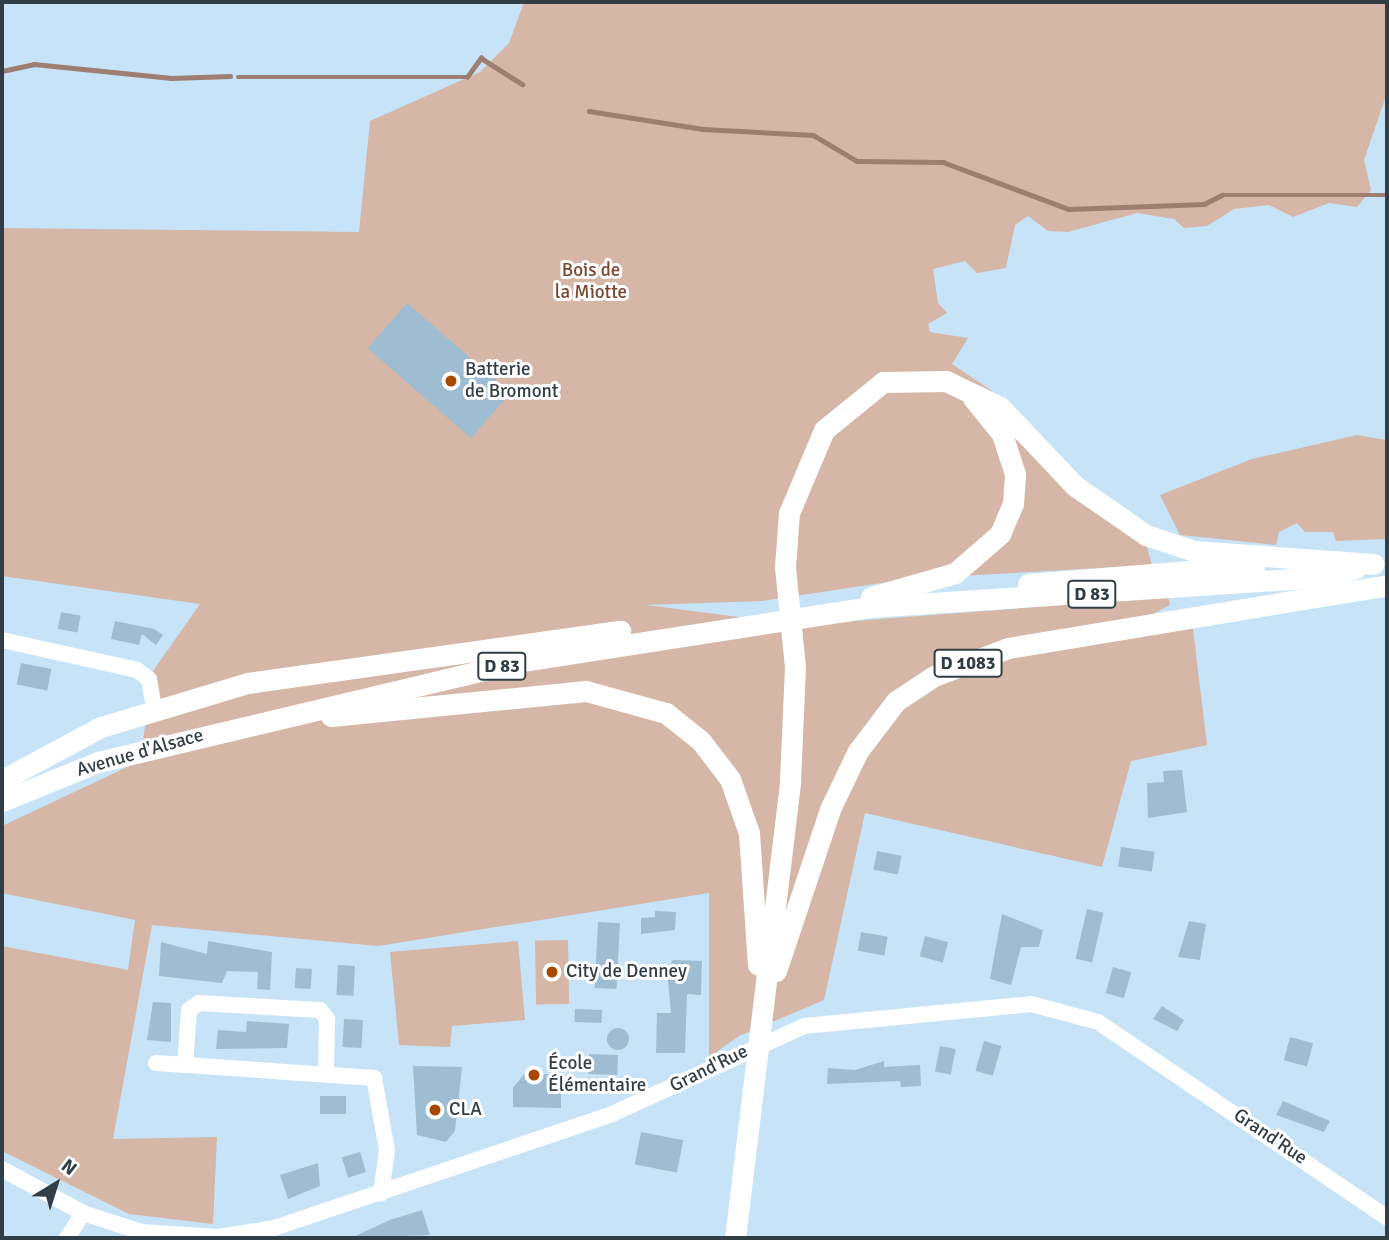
<!DOCTYPE html>
<html>
<head>
<meta charset="utf-8">
<style>
  body { margin:0 }
  #map { position:relative; width:1389px; height:1240px; overflow:hidden; background:#c6e3f8; font-family:Signika,sans-serif }
  div>[style] { position:absolute }
  .green>* { inset:0; background:#d5b6a7; transform-origin:0 0 }
  .stream>* { height:4.5px; margin:-2.25px; padding:0 2.25px; transform-origin:2.25px; border-radius:2.25px; background:#9d7e70 }
  .building>* { inset:0; background:#9fbdd2; transform-origin:0 0 }
  .round { border-radius:50% }
  .minor>* { height:16px; margin:-8px; padding:0 8px; transform-origin:8px; border-radius:8px; background:#fff }
  .major>* { height:21px; margin:-10.5px; padding:0 10.5px; transform-origin:10.5px; border-radius:10.5px; background:#fff }
  .dots>* { width:19px; height:19px; translate:-50% -50%; box-sizing:border-box; border:4px solid #fff; border-radius:50% }
  span { translate:-50% -50%; white-space:nowrap; text-align:center; line-height:1.15; -webkit-text-stroke:6px #fff; paint-order:stroke }
  .shield-label span { padding:2px 5px; background:#fff; border:2px solid; border-radius:5px; -webkit-text-stroke-width:0 }
  .shield-label { font-size:18px; color:#323e46; font-weight:700 }
  .park-label { font-size:19px; color:#77472f }
  .poi-label { font-size:19px; color:#323e46 }
  .left { translate:0 -50%; text-align:left }
  .street-label { font-size:19px; color:#323e46 }
  .frame { position:absolute; inset:0; border:4px solid #323e46; pointer-events:none }
  .north { position:absolute; left:21px; top:1149px; width:70px; height:70px; -webkit-text-stroke:5px #fff; paint-order:stroke; rotate:38deg; font-size:19px; font-weight:700; line-height:28px; text-align:center; color:#323e46 }
  .north::after { content:''; display:block; margin:auto; width:24px; height:32px; background:#323e46; clip-path:polygon(50% 0,100% 100%,50% 72%,0 100%) }
</style>
</head>
<body>
<div id="map">
  <div class="green">
    <div style="clip-path:polygon(524px 2px,1387px 2px,1387px 93px,1364px 160px,1371px 190px,1357px 207px,1329px 203px,1293px 217px,1269px 205px,1234px 209px,1207px 226px,1184px 228px,1174px 219px,1137px 213px,1068px 232px,1048px 231px,1028px 216px,1015px 225px,1006px 268px,977px 273px,965px 261px,933px 269px,938px 303px,947px 313px,928px 324px,930px 332px,968px 338px,952px 364px,1001px 397px,1083px 482px,1139px 518px,1152px 565px,908px 579px,762px 601px,646px 605px,801px 625px,1168px 597px,1170px 605px,1145px 618px,1193px 629px,1207px 745px,1131px 761px,1102px 867px,865px 813px,824px 1000px,739px 1036px,709px 1057px,709px 893px,378px 946px,152px 925px,113px 1139px,217px 1137px,213px 1224px,129px 1214px,2px 1151px,2px 946px,128px 970px,135px 920px,2px 893px,2px 826px,140px 761px,153px 671px,200px 604px,2px 576px,2px 228px,359px 232px,370px 121px,480px 72px,509px 43px)"></div>
    <div style="clip-path:polygon(1357px 435px,1387px 440px,1387px 539px,1336px 541px,1333px 532px,1305px 532px,1297px 523px,1279px 532px,1276px 545px,1180px 535px,1160px 495px,1252px 459px)"></div>
    <div style="left:568px;top:940px;width:64px;height:33px;rotate:89deg"></div>
    <div style="clip-path:polygon(518px 941px,525px 1020px,452px 1026px,450px 1047px,399px 1045px,390px 952px)"></div>
  </div>
  <div class="stream">
    <div style="left:2px;top:71px;width:33px;rotate:-12deg"></div>
    <div style="left:34px;top:64px;width:138px;rotate:5.8deg"></div>
    <div style="left:171px;top:78px;width:59px;rotate:-1.9deg"></div>
    <div style="left:238px;top:77px;width:229px"></div>
    <div style="left:467px;top:77px;width:24px;rotate:-54deg"></div>
    <div style="left:481px;top:58px;width:49px;rotate:32.4deg"></div>
    <div style="left:589px;top:111px;width:115px;rotate:9deg"></div>
    <div style="left:703px;top:129px;width:110px;rotate:3.1deg"></div>
    <div style="left:813px;top:135px;width:51px;rotate:30.6deg"></div>
    <div style="left:857px;top:161px;width:86px;rotate:0.7deg"></div>
    <div style="left:943px;top:162px;width:134px;rotate:20.5deg"></div>
    <div style="left:1069px;top:209px;width:135px;rotate:-2.1deg"></div>
    <div style="left:1204px;top:204px;width:20px;rotate:-27deg"></div>
    <div style="left:1222px;top:195px;width:165px"></div>
  </div>
  <div class="building">
    <div style="left:407px;top:303px;width:137px;height:60px;rotate:41deg"></div>
    <div style="left:61px;top:612px;width:20px;height:17px;rotate:11deg"></div>
    <div style="clip-path:polygon(115px 621px,154px 629px,163px 635px,156px 645px,142px 634px,139px 645px,111px 639px)"></div>
    <div style="left:21px;top:663px;width:31px;height:22px;rotate:11deg"></div>
    <div style="clip-path:polygon(1182px 770px,1187px 812px,1148px 818px,1147px 783px,1164px 782px,1163px 771px)"></div>
    <div style="left:1121px;top:847px;width:34px;height:20px;rotate:8deg"></div>
    <div style="left:877px;top:851px;width:25px;height:19px;rotate:11deg"></div>
    <div style="left:1087px;top:909px;width:17px;height:51px;rotate:13deg"></div>
    <div style="clip-path:polygon(655px 911px,676px 912px,675px 930px,641px 934px,641px 918px,655px 917px)"></div>
    <div style="clip-path:polygon(1002px 914px,1043px 930px,1039px 947px,1021px 947px,1011px 985px,990px 979px)"></div>
    <div style="clip-path:polygon(1189px 921px,1206px 924px,1200px 960px,1178px 957px)"></div>
    <div style="left:598px;top:922px;width:22px;height:66px;rotate:3deg"></div>
    <div style="left:861px;top:932px;width:27px;height:19px;rotate:10deg"></div>
    <div style="left:925px;top:936px;width:24px;height:21px;rotate:15deg"></div>
    <div style="clip-path:polygon(208px 941px,272px 952px,270px 990px,257px 989px,258px 972px,227px 971px,222px 983px,159px 976px,161px 942px,207px 954px)"></div>
    <div style="clip-path:polygon(673px 960px,702px 961px,701px 995px,687px 994px,685px 1053px,656px 1053px,657px 1013px,671px 1013px,667px 970px)"></div>
    <div style="left:338px;top:965px;width:17px;height:30px;rotate:3deg"></div>
    <div style="left:1113px;top:967px;width:19px;height:27px;rotate:16deg"></div>
    <div style="left:296px;top:968px;width:16px;height:20px;rotate:4deg"></div>
    <div style="clip-path:polygon(153px 1002px,171px 1003px,171px 1042px,147px 1040px)"></div>
    <div style="clip-path:polygon(1162px 1006px,1184px 1020px,1177px 1031px,1153px 1019px)"></div>
    <div style="left:575px;top:1009px;width:27px;height:13px;rotate:2deg"></div>
    <div style="left:344px;top:1019px;width:19px;height:28px;rotate:3deg"></div>
    <div style="clip-path:polygon(247px 1021px,289px 1024px,287px 1048px,216px 1049px,218px 1030px,246px 1032px)"></div>
    <div class="round" style="left:607px;top:1028px;width:22px;height:22px"></div>
    <div style="left:1290px;top:1037px;width:24px;height:24px;rotate:15deg"></div>
    <div style="left:984px;top:1041px;width:18px;height:31px;rotate:16deg"></div>
    <div style="left:940px;top:1046px;width:16px;height:26px;rotate:11deg"></div>
    <div style="left:589px;top:1054px;width:29px;height:20px;rotate:2deg"></div>
    <div style="clip-path:polygon(884px 1061px,884px 1067px,920px 1065px,921px 1086px,901px 1087px,900px 1081px,827px 1084px,828px 1068px,855px 1070px)"></div>
    <div style="clip-path:polygon(413px 1066px,462px 1067px,455px 1131px,446px 1142px,417px 1135px)"></div>
    <div style="clip-path:polygon(524px 1074px,549px 1074px,549px 1091px,561px 1091px,561px 1108px,513px 1107px,513px 1088px)"></div>
    <div style="left:320px;top:1096px;width:26px;height:18px"></div>
    <div style="clip-path:polygon(1283px 1101px,1330px 1121px,1324px 1132px,1276px 1115px)"></div>
    <div style="left:641px;top:1132px;width:43px;height:33px;rotate:11deg"></div>
    <div style="left:360px;top:1152px;width:21px;height:19px;rotate:73deg"></div>
    <div style="clip-path:polygon(318px 1163px,320px 1186px,288px 1199px,280px 1175px)"></div>
    <div style="clip-path:polygon(422px 1210px,430px 1235px,351px 1238px,390px 1220px)"></div>
  </div>
  <div class="minor">
    <div style="left:2px;top:640px;width:138px;rotate:12.5deg"></div>
    <div style="left:137px;top:670px;width:15px;rotate:37deg"></div>
    <div style="left:149px;top:679px;width:28px;rotate:80deg"></div>
    <div style="left:156px;top:1063px;width:219px;rotate:3.9deg"></div>
    <div style="left:374px;top:1078px;width:73px;rotate:79.8deg"></div>
    <div style="left:387px;top:1150px;width:44px;rotate:97.8deg"></div>
    <div style="left:185px;top:1065px;width:55px;rotate:-85.8deg"></div>
    <div style="left:189px;top:1010px;width:12px;rotate:-35deg"></div>
    <div style="left:199px;top:1003px;width:121px;rotate:3.3deg"></div>
    <div style="left:320px;top:1010px;width:11px;rotate:52deg"></div>
    <div style="left:327px;top:1019px;width:54px;rotate:91.1deg"></div>
    <div style="left:2px;top:1169px;width:92px;rotate:28.5deg"></div>
    <div style="left:83px;top:1213px;width:62px;rotate:17.9deg"></div>
    <div style="left:142px;top:1232px;width:76px;rotate:3.8deg"></div>
    <div style="left:218px;top:1237px;width:57px;rotate:-9.1deg"></div>
    <div style="left:274px;top:1228px;width:357px;rotate:-18.6deg"></div>
    <div style="left:612px;top:1114px;width:211px;rotate:-24.6deg"></div>
    <div style="left:804px;top:1026px;width:228px;rotate:-5.5deg"></div>
    <div style="left:1031px;top:1004px;width:69px;rotate:15deg"></div>
    <div style="left:1098px;top:1022px;width:349px;rotate:34.1deg"></div>
    <div style="left:67px;top:1238px;width:30px;rotate:-57deg"></div>
  </div>
  <div class="major">
    <div style="left:1028px;top:584px;width:227px;rotate:-4.6deg"></div>
    <div style="left:871px;top:597px;width:87px;rotate:-15.9deg"></div>
    <div style="left:955px;top:573px;width:60px;rotate:-40.9deg"></div>
    <div style="left:1000px;top:534px;width:33px;rotate:-67deg"></div>
    <div style="left:1013px;top:504px;width:30px;rotate:-86deg"></div>
    <div style="left:1015px;top:474px;width:42px;rotate:-108deg"></div>
    <div style="left:1002px;top:434px;width:46px;rotate:-128.9deg"></div>
    <div style="left:331px;top:716px;width:256px;rotate:-5.6deg"></div>
    <div style="left:586px;top:691px;width:83px;rotate:15.4deg"></div>
    <div style="left:666px;top:713px;width:45px;rotate:38.7deg"></div>
    <div style="left:701px;top:741px;width:48px;rotate:52.7deg"></div>
    <div style="left:730px;top:779px;width:57px;rotate:70.6deg"></div>
    <div style="left:749px;top:833px;width:132px;rotate:86.1deg"></div>
    <div style="left:2px;top:780px;width:112px;rotate:-28.2deg"></div>
    <div style="left:101px;top:727px;width:153px;rotate:-16.7deg"></div>
    <div style="left:248px;top:683px;width:376px;rotate:-8deg"></div>
    <div style="left:2px;top:801px;width:104px;rotate:-22.1deg"></div>
    <div style="left:98px;top:762px;width:436px;rotate:-13.4deg"></div>
    <div style="left:522px;top:661px;width:352px;rotate:-8.8deg"></div>
    <div style="left:870px;top:607px;width:454px;rotate:-3.8deg"></div>
    <div style="left:1323px;top:577px;width:34px;rotate:-15deg"></div>
    <div style="left:776px;top:971px;width:173px;rotate:-71.5deg"></div>
    <div style="left:831px;top:807px;width:62px;rotate:-64.3deg"></div>
    <div style="left:858px;top:751px;width:63px;rotate:-52.8deg"></div>
    <div style="left:896px;top:701px;width:45px;rotate:-33.3deg"></div>
    <div style="left:934px;top:676px;width:79px;rotate:-20.7deg"></div>
    <div style="left:1008px;top:648px;width:384px;rotate:-9.4deg"></div>
    <div style="left:735px;top:1238px;width:460px;rotate:-83.1deg"></div>
    <div style="left:790px;top:781px;width:114px;rotate:-87.5deg"></div>
    <div style="left:795px;top:667px;width:100px;rotate:-95.7deg"></div>
    <div style="left:785px;top:567px;width:54px;rotate:-85.8deg"></div>
    <div style="left:789px;top:513px;width:90px;rotate:-67.1deg"></div>
    <div style="left:824px;top:430px;width:76px;rotate:-39.1deg"></div>
    <div style="left:883px;top:382px;width:63px;rotate:-0.9deg"></div>
    <div style="left:946px;top:381px;width:60px;rotate:25.7deg"></div>
    <div style="left:1000px;top:407px;width:109px;rotate:46.5deg"></div>
    <div style="left:1075px;top:486px;width:86px;rotate:34.6deg"></div>
    <div style="left:1146px;top:535px;width:51px;rotate:18.4deg"></div>
    <div style="left:1194px;top:551px;width:180px;rotate:4.1deg"></div>
  </div>
  <div class="dots">
    <div style="left:451px;top:381px;background:#a84700"></div>
    <div style="left:552px;top:972px;background:#a84700"></div>
    <div style="left:534px;top:1075px;background:#a84700"></div>
    <div style="left:435px;top:1110px;background:#a84700"></div>
  </div>
  <div class="shield-label">
    <span style="left:1092px;top:594px">D 83</span>
    <span style="left:968px;top:663px">D 1083</span>
    <span style="left:502px;top:666px">D 83</span>
  </div>
  <div class="park-label">
    <span style="left:591px;top:282px">Bois de<br>la Miotte</span>
  </div>
  <div class="poi-label">
    <span class="left" style="left:465px;top:381px">Batterie<br>de Bromont</span>
    <span class="left" style="left:566px;top:972px">City de Denney</span>
    <span class="left" style="left:548px;top:1075px">École<br>Élémentaire</span>
    <span class="left" style="left:449px;top:1110px">CLA</span>
  </div>
  <div class="street-label">
    <span style="left:140px;top:753px;rotate:-16deg">Avenue d'Alsace</span>
    <span style="left:709px;top:1069px;rotate:-26deg">Grand'Rue</span>
    <span style="left:1270px;top:1137px;rotate:34deg">Grand'Rue</span>
  </div>
  <div class="frame"></div>
  <div class="north">N</div>
</div>
</body>
</html>
